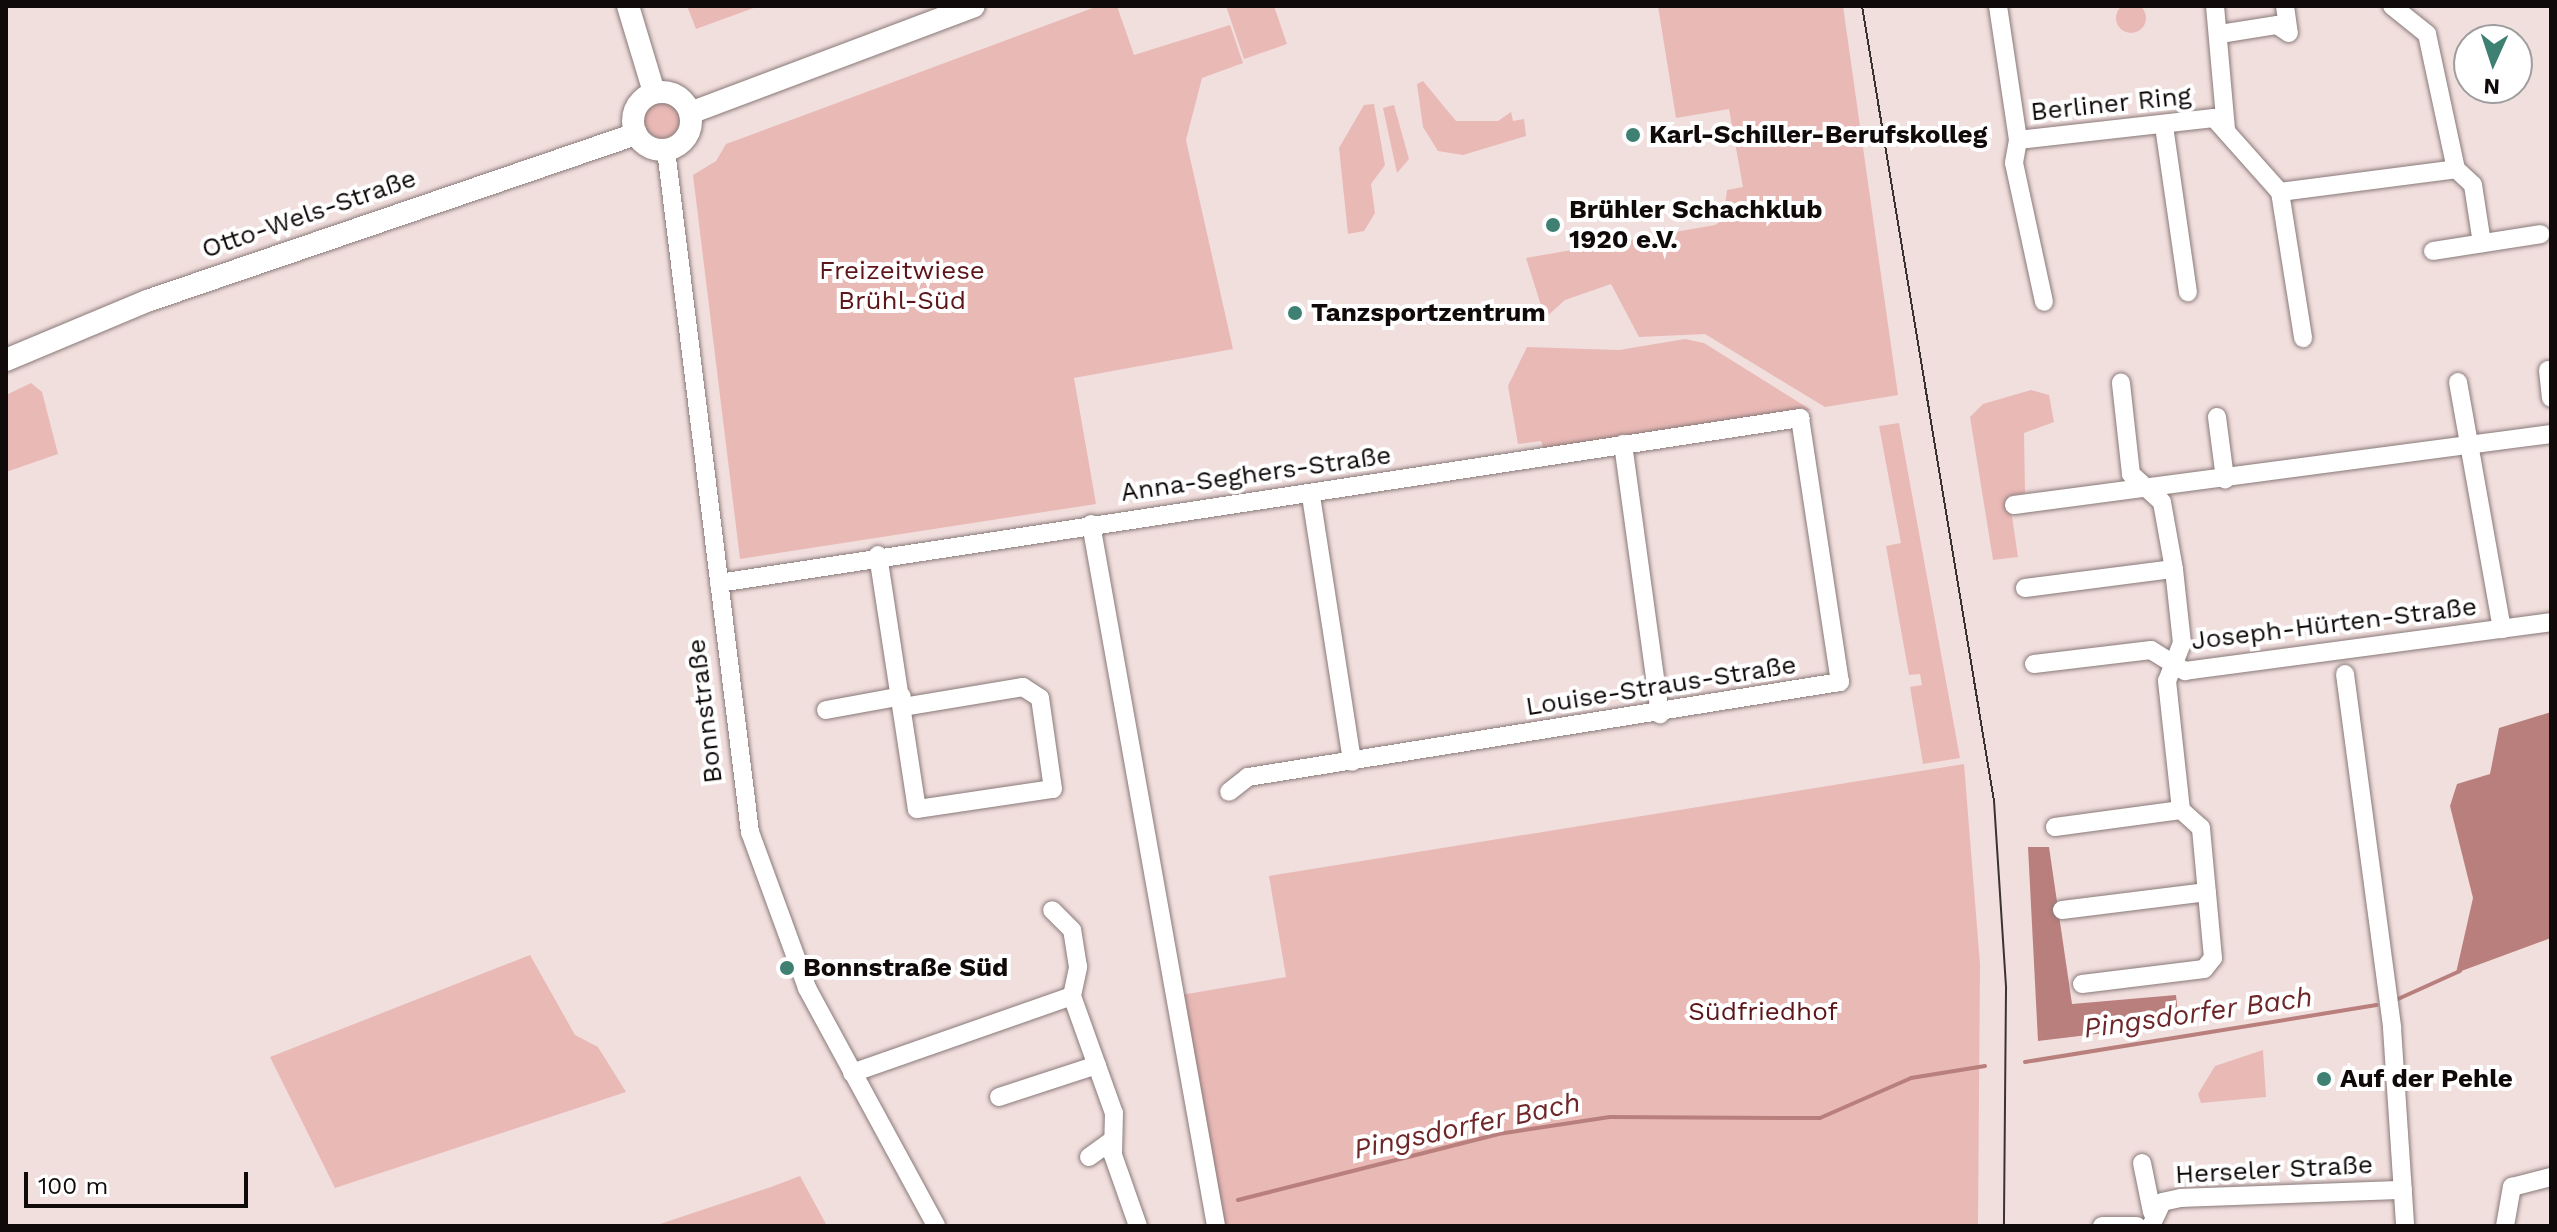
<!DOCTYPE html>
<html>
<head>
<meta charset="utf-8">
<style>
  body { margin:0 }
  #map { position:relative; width:2557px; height:1232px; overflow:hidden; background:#f1dfde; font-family:"Work Sans",sans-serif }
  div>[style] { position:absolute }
  .green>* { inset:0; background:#e9b9b6 }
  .round { border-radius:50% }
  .water>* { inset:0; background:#b97f7c }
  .stream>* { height:4px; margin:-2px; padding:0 2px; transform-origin:2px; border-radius:2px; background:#b97f7c }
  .roads { filter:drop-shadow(0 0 2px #897978) drop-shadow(0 0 2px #897978) }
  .minor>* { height:18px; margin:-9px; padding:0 9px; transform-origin:9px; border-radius:9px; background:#fff }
  .tertiary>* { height:22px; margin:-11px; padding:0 11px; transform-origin:11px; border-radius:11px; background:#fff }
  .tertiary>.ring { margin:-11px; padding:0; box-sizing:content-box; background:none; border:22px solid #fff; border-radius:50% }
  .tram>* { height:2px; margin:-1px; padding:0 1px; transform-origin:1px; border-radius:1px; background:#3a3332 }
  .dots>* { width:22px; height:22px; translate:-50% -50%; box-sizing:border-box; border:4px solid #fff; border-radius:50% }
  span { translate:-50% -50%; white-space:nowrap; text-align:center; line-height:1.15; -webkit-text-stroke:8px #fff; paint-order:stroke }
  .street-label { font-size:26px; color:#100b0a }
  .poi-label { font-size:26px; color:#100b0a; font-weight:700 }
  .left { translate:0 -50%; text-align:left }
  .park-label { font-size:26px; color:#5c1519 }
  .water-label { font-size:28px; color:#6e2628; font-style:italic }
  .frame { position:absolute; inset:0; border:8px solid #100b0a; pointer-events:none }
  .north { position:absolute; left:2453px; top:24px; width:80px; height:80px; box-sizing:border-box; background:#fff; border:2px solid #9f9d9d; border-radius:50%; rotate:183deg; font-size:22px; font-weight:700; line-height:32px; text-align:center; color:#100b0a }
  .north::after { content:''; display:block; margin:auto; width:28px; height:36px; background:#3e8072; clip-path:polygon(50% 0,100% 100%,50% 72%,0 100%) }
  .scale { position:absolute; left:24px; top:1172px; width:224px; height:36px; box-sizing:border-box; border:4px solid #100b0a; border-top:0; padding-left:10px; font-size:24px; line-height:28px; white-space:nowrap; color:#100b0a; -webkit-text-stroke:6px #fff; paint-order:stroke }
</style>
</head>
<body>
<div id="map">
  <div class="green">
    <div class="round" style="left:2116px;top:3px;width:30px;height:30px"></div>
    <div style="clip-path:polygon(687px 6px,759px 6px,696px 29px)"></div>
    <div style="clip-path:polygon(1098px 6px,1117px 6px,1134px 55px,1230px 25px,1243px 63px,1202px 78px,1186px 140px,1233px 349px,1074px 378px,1096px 504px,740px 559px,693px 175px,716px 161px,726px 144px)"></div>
    <div style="clip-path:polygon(1226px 6px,1274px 6px,1287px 44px,1244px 59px)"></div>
    <div style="clip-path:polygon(1658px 6px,1843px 6px,1898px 395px,1825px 407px,1705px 334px,1639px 337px,1611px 284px,1565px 300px,1545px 318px,1526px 258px,1715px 225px,1723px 220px,1727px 190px,1743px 187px,1729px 109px,1676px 118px)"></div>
    <div style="clip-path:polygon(1423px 81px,1456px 121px,1498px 121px,1511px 112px,1513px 121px,1524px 119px,1526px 136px,1463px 155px,1438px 151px,1423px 127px,1417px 84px)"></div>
    <div class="round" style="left:644px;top:102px;width:36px;height:36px"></div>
    <div style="clip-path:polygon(1374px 104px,1385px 165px,1371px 184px,1375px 213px,1364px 231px,1348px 234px,1339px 148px,1364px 105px)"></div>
    <div style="clip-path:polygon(1394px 105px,1409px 159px,1397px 173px,1383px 108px)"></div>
    <div style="clip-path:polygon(1685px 339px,1704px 343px,1811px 410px,1544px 451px,1541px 441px,1518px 444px,1508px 386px,1527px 347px,1619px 350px)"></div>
    <div style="clip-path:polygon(31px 383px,42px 392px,58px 454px,6px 472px,6px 395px)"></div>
    <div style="clip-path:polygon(2031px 390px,2049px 395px,2054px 422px,2024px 433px,2025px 493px,2009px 496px,2018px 557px,1993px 560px,1970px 417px,1983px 404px)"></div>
    <div style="clip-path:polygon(1899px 423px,1960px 758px,1923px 764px,1910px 687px,1922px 685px,1920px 674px,1909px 675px,1886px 546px,1901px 543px,1879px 426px)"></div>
    <div style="clip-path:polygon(1964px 764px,1980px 964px,1978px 1226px,1223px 1226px,1175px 996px,1286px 977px,1269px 876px)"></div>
    <div style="clip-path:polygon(530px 955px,575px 1035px,598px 1047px,626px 1092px,335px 1188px,270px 1057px)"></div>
    <div style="clip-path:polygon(2263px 1050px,2266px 1097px,2201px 1103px,2198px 1094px,2215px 1066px)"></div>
    <div style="clip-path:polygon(800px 1176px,827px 1226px,654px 1226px,771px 1187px)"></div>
  </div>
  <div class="water">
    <div style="clip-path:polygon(2551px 712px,2551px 938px,2456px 973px,2473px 898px,2450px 806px,2457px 784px,2490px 774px,2499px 728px)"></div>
    <div style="clip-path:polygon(2028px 847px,2049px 847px,2072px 1004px,2176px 995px,2179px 1024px,2038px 1041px)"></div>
  </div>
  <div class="stream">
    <div style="left:2398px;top:999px;width:68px;rotate:-24.3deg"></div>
    <div style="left:2025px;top:1062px;width:356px;rotate:-9.2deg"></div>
    <div style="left:1238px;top:1200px;width:268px;rotate:-14.2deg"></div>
    <div style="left:1498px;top:1134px;width:113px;rotate:-8.6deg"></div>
    <div style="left:1610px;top:1117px;width:210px;rotate:0.3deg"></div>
    <div style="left:1820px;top:1118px;width:99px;rotate:-23.7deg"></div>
    <div style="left:1911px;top:1078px;width:75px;rotate:-9.2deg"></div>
  </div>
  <div class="roads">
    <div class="minor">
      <div style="left:1998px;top:6px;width:135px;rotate:81.5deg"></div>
      <div style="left:2018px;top:140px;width:197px;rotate:-6.4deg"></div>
      <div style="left:2214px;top:118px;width:99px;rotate:48.3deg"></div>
      <div style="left:2280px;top:192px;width:177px;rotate:-7.4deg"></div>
      <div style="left:2215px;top:6px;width:124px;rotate:84.9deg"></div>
      <div style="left:2285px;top:6px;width:27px;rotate:82deg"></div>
      <div style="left:2392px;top:6px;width:45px;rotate:38.7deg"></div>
      <div style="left:2427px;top:34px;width:138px;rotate:77.9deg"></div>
      <div style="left:2456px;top:169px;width:23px;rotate:43deg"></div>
      <div style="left:2473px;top:185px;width:59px;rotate:81.2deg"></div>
      <div style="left:2220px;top:34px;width:58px;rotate:-9deg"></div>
      <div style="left:2277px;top:25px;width:14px;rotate:34deg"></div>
      <div style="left:2164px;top:126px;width:168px;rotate:81.8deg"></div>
      <div style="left:2018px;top:140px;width:23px;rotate:100deg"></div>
      <div style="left:2014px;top:163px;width:142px;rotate:77.8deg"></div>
      <div style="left:666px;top:150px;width:687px;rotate:82.98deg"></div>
      <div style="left:750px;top:832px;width:166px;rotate:69.9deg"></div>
      <div style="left:807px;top:988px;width:271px;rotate:61.5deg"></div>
      <div style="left:2280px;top:192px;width:148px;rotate:81deg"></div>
      <div style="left:2433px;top:251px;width:109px;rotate:-8.9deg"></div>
      <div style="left:2548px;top:370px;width:28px;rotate:84deg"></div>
      <div style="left:2458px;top:382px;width:251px;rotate:79.9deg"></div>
      <div style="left:2217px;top:417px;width:63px;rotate:82.6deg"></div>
      <div style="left:1623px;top:444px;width:273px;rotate:82.2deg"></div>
      <div style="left:1311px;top:496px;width:269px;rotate:81.2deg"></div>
      <div style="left:2014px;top:505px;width:542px;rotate:-7.53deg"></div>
      <div style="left:1091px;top:524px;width:713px;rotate:79.9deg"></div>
      <div style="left:878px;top:555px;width:257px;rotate:81.3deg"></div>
      <div style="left:917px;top:809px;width:137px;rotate:-8.4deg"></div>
      <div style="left:1053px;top:789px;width:92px;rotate:-98.1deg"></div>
      <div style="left:1040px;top:698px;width:20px;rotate:-147deg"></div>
      <div style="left:1023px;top:687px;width:121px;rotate:170.5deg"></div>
      <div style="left:719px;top:583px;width:1094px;rotate:-8.68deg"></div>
      <div style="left:1800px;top:418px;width:267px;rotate:81.4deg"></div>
      <div style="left:1840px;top:682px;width:600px;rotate:170.88deg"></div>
      <div style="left:1248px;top:777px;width:24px;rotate:142deg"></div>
      <div style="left:2025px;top:588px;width:150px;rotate:-7.3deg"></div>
      <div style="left:2034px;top:664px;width:118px;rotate:-6.8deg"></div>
      <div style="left:2151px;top:650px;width:40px;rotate:32deg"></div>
      <div style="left:2185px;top:671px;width:369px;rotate:-7.6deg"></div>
      <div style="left:2345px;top:674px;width:357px;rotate:82.4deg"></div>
      <div style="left:2392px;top:1028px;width:198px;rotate:86.2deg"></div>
      <div style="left:826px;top:710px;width:77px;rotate:-10.4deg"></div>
      <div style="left:2055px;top:827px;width:127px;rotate:-7.7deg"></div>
      <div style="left:2062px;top:910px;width:146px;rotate:-7.1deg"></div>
      <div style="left:2082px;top:984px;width:123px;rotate:-7deg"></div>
      <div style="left:2204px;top:969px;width:14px;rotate:-51deg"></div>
      <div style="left:2213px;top:958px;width:131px;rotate:-95.3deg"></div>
      <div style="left:2201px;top:828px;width:27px;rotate:-138deg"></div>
      <div style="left:2181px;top:810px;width:130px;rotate:-96.2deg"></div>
      <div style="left:2167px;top:681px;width:41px;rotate:-68.5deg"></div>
      <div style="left:2182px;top:643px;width:74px;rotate:-96.2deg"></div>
      <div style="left:2174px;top:569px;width:68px;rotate:-100.2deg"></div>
      <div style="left:2162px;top:502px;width:42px;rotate:-137.9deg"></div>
      <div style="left:2131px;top:474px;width:92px;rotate:-96.3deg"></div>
      <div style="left:1072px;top:996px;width:124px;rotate:70.3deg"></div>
      <div style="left:1114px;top:1113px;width:42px;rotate:91.4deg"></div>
      <div style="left:1113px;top:1155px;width:75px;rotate:70.6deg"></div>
      <div style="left:852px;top:1073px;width:233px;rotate:-19.3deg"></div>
      <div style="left:1072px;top:996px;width:30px;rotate:-78deg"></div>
      <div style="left:1078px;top:967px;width:37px;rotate:-99deg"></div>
      <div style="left:1072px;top:930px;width:28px;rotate:-135deg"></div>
      <div style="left:999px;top:1097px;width:103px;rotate:-18.1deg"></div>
      <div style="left:1089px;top:1157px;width:29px;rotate:-36deg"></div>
      <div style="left:2142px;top:1163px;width:50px;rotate:78.5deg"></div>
      <div style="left:2102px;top:1226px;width:35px"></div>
      <div style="left:2151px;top:1226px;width:26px;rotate:-65deg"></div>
      <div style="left:2162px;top:1202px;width:19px;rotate:-12deg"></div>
      <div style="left:2181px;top:1198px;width:222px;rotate:-2.1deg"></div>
      <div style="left:2505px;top:1226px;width:40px;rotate:-80deg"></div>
      <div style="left:2512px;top:1187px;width:40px;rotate:-14.4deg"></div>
    </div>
    <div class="tertiary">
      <div style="left:628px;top:6px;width:90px;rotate:73.2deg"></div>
      <div class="ring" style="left:633px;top:92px;width:36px;height:36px"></div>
      <div style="left:690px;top:113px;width:303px;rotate:-20.6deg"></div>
      <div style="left:6px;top:360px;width:153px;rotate:-22.7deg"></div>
      <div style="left:147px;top:301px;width:517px;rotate:-18.86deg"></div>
    </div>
  </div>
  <div class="tram">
    <div style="left:1862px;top:6px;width:806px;rotate:80.57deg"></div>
    <div style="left:1994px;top:801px;width:188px;rotate:86.3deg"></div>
    <div style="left:2006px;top:989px;width:237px;rotate:90.5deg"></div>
  </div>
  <div class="dots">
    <div style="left:1633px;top:135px;background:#3e8072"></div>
    <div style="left:1553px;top:225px;background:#3e8072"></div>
    <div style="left:1295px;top:313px;background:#3e8072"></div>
    <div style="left:787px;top:968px;background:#3e8072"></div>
    <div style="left:2324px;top:1079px;background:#3e8072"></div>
  </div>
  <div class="street-label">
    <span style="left:2111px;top:104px;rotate:-6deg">Berliner Ring</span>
    <span style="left:309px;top:214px;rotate:-19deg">Otto-Wels-Straße</span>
    <span style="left:1256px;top:474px;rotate:-8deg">Anna-Seghers-Straße</span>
    <span style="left:2334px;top:624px;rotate:-7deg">Joseph-Hürten-Straße</span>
    <span style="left:1661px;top:686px;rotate:-9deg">Louise-Straus-Straße</span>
    <span style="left:705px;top:711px;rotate:-97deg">Bonnstraße</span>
    <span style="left:2274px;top:1170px;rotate:-3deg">Herseler Straße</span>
  </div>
  <div class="poi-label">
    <span class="left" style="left:1649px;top:135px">Karl-Schiller-Berufskolleg</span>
    <span class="left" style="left:1569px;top:225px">Brühler Schachklub<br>1920 e.V.</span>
    <span class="left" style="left:1311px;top:313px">Tanzsportzentrum</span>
    <span class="left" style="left:803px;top:968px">Bonnstraße Süd</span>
    <span class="left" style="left:2340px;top:1079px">Auf der Pehle</span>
  </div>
  <div class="park-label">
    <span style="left:902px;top:286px">Freizeitwiese<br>Brühl-Süd</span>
    <span style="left:1763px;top:1012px">Südfriedhof</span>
  </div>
  <div class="water-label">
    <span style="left:2198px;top:1013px;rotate:-8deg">Pingsdorfer Bach</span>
    <span style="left:1467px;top:1126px;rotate:-12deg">Pingsdorfer Bach</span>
  </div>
  <div class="frame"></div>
  <div class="north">N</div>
  <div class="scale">100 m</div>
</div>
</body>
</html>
